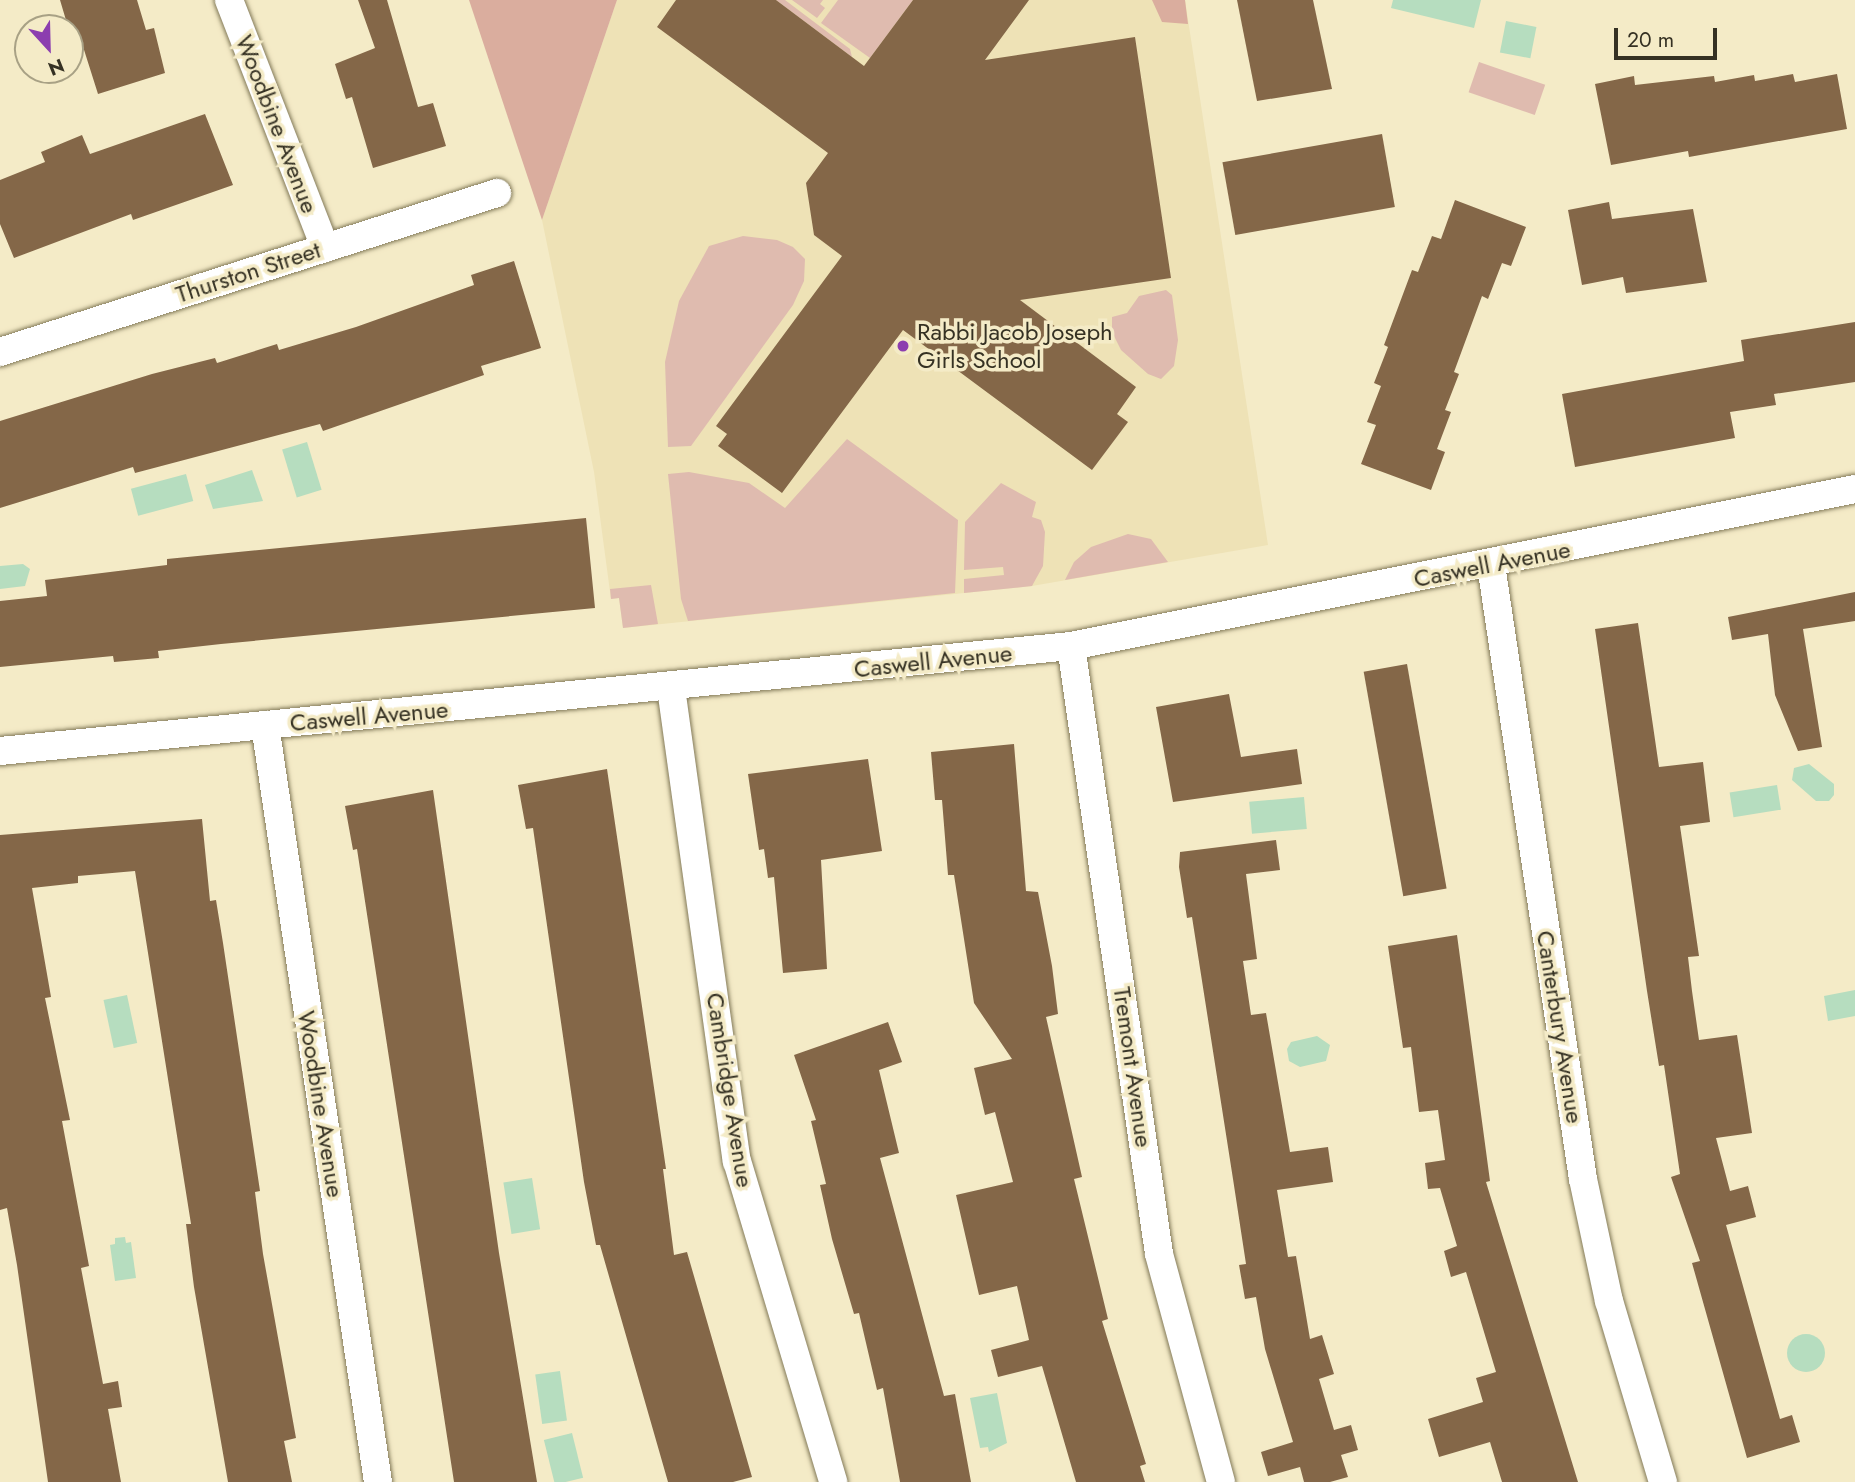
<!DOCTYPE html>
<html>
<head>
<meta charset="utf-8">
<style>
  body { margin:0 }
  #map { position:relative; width:1855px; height:1482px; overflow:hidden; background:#f4ebc7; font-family:Jost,sans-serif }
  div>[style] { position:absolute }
  .built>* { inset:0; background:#eee2b6 }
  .green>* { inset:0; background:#dfbbaf; transform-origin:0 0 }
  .forest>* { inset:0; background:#daad9e }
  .water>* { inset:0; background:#b6ddbf; transform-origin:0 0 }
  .round { border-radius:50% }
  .building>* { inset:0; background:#846748; transform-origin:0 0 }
  .roads { filter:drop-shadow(0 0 2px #837a59) drop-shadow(0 0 2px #837a59) }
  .minor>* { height:28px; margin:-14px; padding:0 14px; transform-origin:14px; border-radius:14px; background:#fff }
  .dots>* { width:19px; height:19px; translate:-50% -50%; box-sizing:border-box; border:4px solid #f4ebc7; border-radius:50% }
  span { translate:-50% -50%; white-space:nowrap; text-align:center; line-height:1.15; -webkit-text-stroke:7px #f4ebc7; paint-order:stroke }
  .street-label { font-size:24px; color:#353123 }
  .poi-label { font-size:24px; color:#353123 }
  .left { translate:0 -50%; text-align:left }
  .north { position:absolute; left:14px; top:14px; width:70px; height:70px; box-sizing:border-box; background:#f4ebc7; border:2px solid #a8a185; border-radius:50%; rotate:158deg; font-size:19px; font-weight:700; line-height:28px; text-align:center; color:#353123 }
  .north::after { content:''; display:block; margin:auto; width:24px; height:32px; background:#8c3eaf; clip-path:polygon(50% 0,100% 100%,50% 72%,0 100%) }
  .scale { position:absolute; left:1614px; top:28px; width:103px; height:32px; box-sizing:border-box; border:4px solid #353123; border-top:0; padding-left:9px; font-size:21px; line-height:24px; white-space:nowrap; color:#353123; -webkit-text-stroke:5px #f4ebc7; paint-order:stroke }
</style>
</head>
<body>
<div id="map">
  <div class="built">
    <div style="clip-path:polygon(617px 0,1185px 0,1268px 545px,1032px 586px,623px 628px,619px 598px,611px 599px,594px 472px,542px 220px)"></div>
  </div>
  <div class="green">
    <div style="clip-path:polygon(776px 0,785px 0,850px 49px,852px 57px)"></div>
    <div style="clip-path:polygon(792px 0,823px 0,820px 4px,825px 8px,817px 18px)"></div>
    <div style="clip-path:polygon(838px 0,913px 0,870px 58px,821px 23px)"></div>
    <div style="left:1479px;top:62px;width:70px;height:32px;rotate:19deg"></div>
    <div style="clip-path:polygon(743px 236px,777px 240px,793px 247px,805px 259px,804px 281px,793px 305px,691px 446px,668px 447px,665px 362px,679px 301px,709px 246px)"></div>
    <div style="clip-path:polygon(1166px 290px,1172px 295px,1178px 340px,1174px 366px,1161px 379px,1148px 374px,1121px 350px,1112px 332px,1112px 317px,1127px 313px,1139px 296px)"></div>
    <div style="clip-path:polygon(847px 439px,958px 520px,955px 593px,688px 621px,681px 599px,668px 474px,689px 472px,749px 483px,785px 508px)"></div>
    <div style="clip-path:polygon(1001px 483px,1036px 502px,1032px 517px,1041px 520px,1045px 532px,1043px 566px,1032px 586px,964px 593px,964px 579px,1004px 575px,1003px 567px,964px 570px,965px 522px)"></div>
    <div style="clip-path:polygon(1128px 534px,1151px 539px,1168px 562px,1065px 580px,1074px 562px,1091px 547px)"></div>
    <div style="clip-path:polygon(651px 585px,658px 624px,623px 628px,619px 598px,611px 599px,610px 589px)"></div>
  </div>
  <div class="forest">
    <div style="clip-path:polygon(469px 0,617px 0,542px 220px,517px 145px)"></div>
    <div style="clip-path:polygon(1152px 0,1185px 0,1188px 24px,1162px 22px)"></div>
  </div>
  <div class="water">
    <div style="clip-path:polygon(1393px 0,1481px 0,1474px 28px,1391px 8px)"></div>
    <div style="left:1506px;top:21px;width:31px;height:32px;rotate:11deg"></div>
    <div style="left:307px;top:442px;width:50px;height:26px;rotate:73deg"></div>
    <div style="clip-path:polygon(252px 470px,263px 501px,213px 509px,205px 485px)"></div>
    <div style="left:186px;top:474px;width:28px;height:57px;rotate:75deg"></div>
    <div style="clip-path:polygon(23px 564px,30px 569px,25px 586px,0 589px,0 566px)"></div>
    <div style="clip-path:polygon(1809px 764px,1834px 784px,1834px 795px,1829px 801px,1816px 801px,1792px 780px,1794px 768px)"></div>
    <div style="left:1777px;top:785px;width:25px;height:48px;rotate:81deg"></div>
    <div style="left:1304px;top:797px;width:32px;height:55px;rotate:85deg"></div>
    <div style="clip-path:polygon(1855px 990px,1855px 1016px,1828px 1021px,1824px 996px)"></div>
    <div style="left:127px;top:995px;width:49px;height:24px;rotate:78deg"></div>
    <div style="clip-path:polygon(1317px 1036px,1330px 1045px,1326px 1061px,1300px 1067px,1289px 1061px,1287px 1049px,1291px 1042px)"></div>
    <div style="left:532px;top:1178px;width:52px;height:29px;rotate:81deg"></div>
    <div style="clip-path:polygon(125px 1237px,126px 1243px,131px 1242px,136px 1278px,115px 1281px,110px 1245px,115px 1244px,115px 1238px)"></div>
    <div class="round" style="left:1787px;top:1334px;width:38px;height:38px"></div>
    <div style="left:560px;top:1371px;width:50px;height:25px;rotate:82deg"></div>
    <div style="clip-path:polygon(997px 1393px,1007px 1443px,989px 1452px,988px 1447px,980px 1448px,970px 1398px)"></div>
    <div style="left:572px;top:1433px;width:46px;height:29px;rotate:76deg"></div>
  </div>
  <div class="building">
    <div style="clip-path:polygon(60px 0,137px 0,146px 30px,154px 28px,165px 73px,98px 94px,79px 34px,71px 37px)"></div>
    <div style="clip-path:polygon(358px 0,387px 0,418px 107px,433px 103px,446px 146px,373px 168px,352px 97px,346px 99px,335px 64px,375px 48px)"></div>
    <div style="clip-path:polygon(676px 0,776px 0,864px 66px,913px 0,1029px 0,985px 60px,1135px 37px,1171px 278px,1020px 300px,1136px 387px,1117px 414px,1128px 422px,1092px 470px,903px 330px,782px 493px,718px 446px,727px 434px,716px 426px,842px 256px,814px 235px,806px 183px,828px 153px,657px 27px)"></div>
    <div style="clip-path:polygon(1237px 0,1313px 0,1332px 89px,1257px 101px)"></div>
    <div style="clip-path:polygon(1793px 74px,1795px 82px,1837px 74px,1847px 129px,1689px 157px,1688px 151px,1611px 165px,1595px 84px,1634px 76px,1635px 85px,1714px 76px,1715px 82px,1754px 75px,1755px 81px)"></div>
    <div style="clip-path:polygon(205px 114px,233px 185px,133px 220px,131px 214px,14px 258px,0 224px,0 180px,45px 162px,41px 152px,82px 135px,90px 154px)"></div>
    <div style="left:1382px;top:134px;width:74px;height:162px;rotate:80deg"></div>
    <div style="clip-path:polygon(1455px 200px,1526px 227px,1511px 266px,1502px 263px,1488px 299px,1482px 296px,1454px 372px,1459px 374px,1445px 410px,1451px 412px,1437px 449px,1445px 452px,1431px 490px,1361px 464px,1376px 425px,1367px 422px,1381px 386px,1374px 383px,1388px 347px,1384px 345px,1412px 270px,1418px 272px,1432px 236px,1441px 239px)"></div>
    <div style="clip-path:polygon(1609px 202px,1612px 219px,1693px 209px,1707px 282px,1626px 293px,1623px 277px,1582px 285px,1568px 210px)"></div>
    <div style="clip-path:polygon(514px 261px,541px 348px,481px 366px,484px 375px,323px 431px,320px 424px,135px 473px,133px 467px,0 508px,0 421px,152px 374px,215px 358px,217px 363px,277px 344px,279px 350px,356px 327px,474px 285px,471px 275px)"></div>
    <div style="clip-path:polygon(1855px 322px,1855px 382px,1774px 394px,1776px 405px,1730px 412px,1735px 438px,1575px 467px,1562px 394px,1744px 361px,1741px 340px)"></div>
    <div style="clip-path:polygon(586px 518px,595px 608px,221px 644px,158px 651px,159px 658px,114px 662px,113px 656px,0 667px,0 601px,47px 596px,45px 580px,167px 565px,167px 559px)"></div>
    <div style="clip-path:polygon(1855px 592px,1855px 621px,1803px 629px,1822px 747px,1798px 751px,1775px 695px,1768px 634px,1732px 640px,1728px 617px)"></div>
    <div style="clip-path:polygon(1638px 623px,1659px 767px,1703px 762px,1710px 822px,1680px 826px,1699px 956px,1688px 957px,1692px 991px,1699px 1040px,1737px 1035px,1752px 1133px,1716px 1138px,1730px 1191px,1748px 1186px,1756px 1217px,1726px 1225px,1780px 1419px,1792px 1415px,1800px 1442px,1747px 1458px,1692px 1263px,1700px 1261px,1671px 1177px,1680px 1174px,1664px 1065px,1659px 1066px,1647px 991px,1595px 629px)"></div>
    <div style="left:1407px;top:664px;width:228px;height:44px;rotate:80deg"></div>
    <div style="clip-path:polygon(1229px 694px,1241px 757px,1297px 749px,1302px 784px,1173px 802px,1156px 707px)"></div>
    <div style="clip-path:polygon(1014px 744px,1026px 891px,1038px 892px,1052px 966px,1058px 1014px,1046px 1017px,1082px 1177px,1074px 1179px,1108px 1319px,1102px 1321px,1146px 1464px,1140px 1466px,1145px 1482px,1076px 1482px,1042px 1366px,998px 1377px,991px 1350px,1029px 1340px,1017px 1286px,979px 1295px,956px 1195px,1013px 1182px,995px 1112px,985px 1115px,974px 1068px,1012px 1059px,974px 1003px,954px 875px,948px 875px,942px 800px,935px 800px,931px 752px)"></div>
    <div style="clip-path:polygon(868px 759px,882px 851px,821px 860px,827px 969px,783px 973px,774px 877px,768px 878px,764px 849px,759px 850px,748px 774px)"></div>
    <div style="clip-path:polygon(607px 769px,666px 1169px,663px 1169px,674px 1255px,687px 1252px,752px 1477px,733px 1482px,668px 1482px,600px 1245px,596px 1245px,584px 1182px,533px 828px,526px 829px,518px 785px)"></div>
    <div style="clip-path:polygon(433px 790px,499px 1253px,537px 1482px,454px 1482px,357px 849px,353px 850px,345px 806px)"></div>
    <div style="clip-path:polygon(202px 819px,210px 901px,216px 900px,223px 943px,260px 1191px,255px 1192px,263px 1254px,296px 1438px,284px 1441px,292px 1482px,228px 1482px,194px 1287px,186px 1224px,191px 1224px,135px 871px,78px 876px,78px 883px,32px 888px,51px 997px,45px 998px,70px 1120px,62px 1121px,89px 1266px,81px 1268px,103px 1384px,118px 1381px,122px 1407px,108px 1409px,121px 1482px,48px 1482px,17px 1265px,7px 1208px,0 1210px,0 835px)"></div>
    <div style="clip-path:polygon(1276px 840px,1280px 870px,1246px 874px,1257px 959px,1243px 961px,1251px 1015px,1266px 1013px,1290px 1152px,1328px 1147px,1333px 1182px,1277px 1190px,1288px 1257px,1296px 1256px,1310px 1339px,1322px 1335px,1334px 1374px,1319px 1379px,1334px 1430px,1351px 1425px,1358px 1450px,1341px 1455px,1348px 1477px,1330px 1482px,1304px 1482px,1300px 1467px,1268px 1476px,1261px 1452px,1293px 1442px,1265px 1349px,1256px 1297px,1245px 1299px,1239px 1265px,1246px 1264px,1233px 1179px,1192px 917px,1187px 918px,1179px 867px,1180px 852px)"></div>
    <div style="clip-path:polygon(1457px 935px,1490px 1181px,1486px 1182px,1578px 1482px,1502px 1482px,1490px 1442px,1439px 1457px,1428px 1419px,1483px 1402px,1476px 1378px,1496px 1372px,1466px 1272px,1451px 1277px,1444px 1251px,1457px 1246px,1440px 1188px,1428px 1189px,1425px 1163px,1445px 1160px,1438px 1110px,1419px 1112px,1411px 1047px,1403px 1048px,1388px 946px)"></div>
    <div style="clip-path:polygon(888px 1022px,902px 1062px,879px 1070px,899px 1153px,880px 1158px,944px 1396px,955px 1394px,971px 1482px,900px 1482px,883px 1388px,877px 1390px,859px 1313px,854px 1314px,832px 1239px,820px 1185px,826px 1184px,811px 1121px,816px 1120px,794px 1055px)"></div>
  </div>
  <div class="roads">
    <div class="minor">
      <div style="left:229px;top:0;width:266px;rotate:68.8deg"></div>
      <div style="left:0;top:352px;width:522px;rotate:-17.74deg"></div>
      <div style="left:1491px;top:565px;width:621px;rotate:81.48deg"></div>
      <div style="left:1583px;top:1179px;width:125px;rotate:78deg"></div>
      <div style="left:1609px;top:1301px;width:189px;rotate:73.4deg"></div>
      <div style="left:1071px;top:646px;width:614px;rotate:81.76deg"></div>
      <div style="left:1159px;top:1254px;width:236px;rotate:74.8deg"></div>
      <div style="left:671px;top:688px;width:478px;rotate:82.1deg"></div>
      <div style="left:737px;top:1161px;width:335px;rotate:73.3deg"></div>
      <div style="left:265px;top:725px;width:765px;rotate:81.51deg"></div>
      <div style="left:0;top:751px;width:1076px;rotate:-5.6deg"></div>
      <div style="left:1071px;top:646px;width:800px;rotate:-11.32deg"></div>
    </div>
  </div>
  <div class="dots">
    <div style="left:903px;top:346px;background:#8c3eaf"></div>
  </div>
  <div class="street-label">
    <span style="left:277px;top:124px;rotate:69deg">Woodbine Avenue</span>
    <span style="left:248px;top:272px;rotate:-18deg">Thurston Street</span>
    <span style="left:1492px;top:564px;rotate:-11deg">Caswell Avenue</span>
    <span style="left:933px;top:661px;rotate:-6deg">Caswell Avenue</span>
    <span style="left:369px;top:716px;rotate:-5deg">Caswell Avenue</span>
    <span style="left:1560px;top:1027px;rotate:81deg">Canterbury Avenue</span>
    <span style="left:1133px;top:1067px;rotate:82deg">Tremont Avenue</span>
    <span style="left:730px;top:1090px;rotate:81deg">Cambridge Avenue</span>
    <span style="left:321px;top:1104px;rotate:81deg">Woodbine Avenue</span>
  </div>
  <div class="poi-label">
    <span class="left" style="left:917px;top:346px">Rabbi Jacob Joseph<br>Girls School</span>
  </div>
  <div class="north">N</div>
  <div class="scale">20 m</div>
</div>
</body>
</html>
